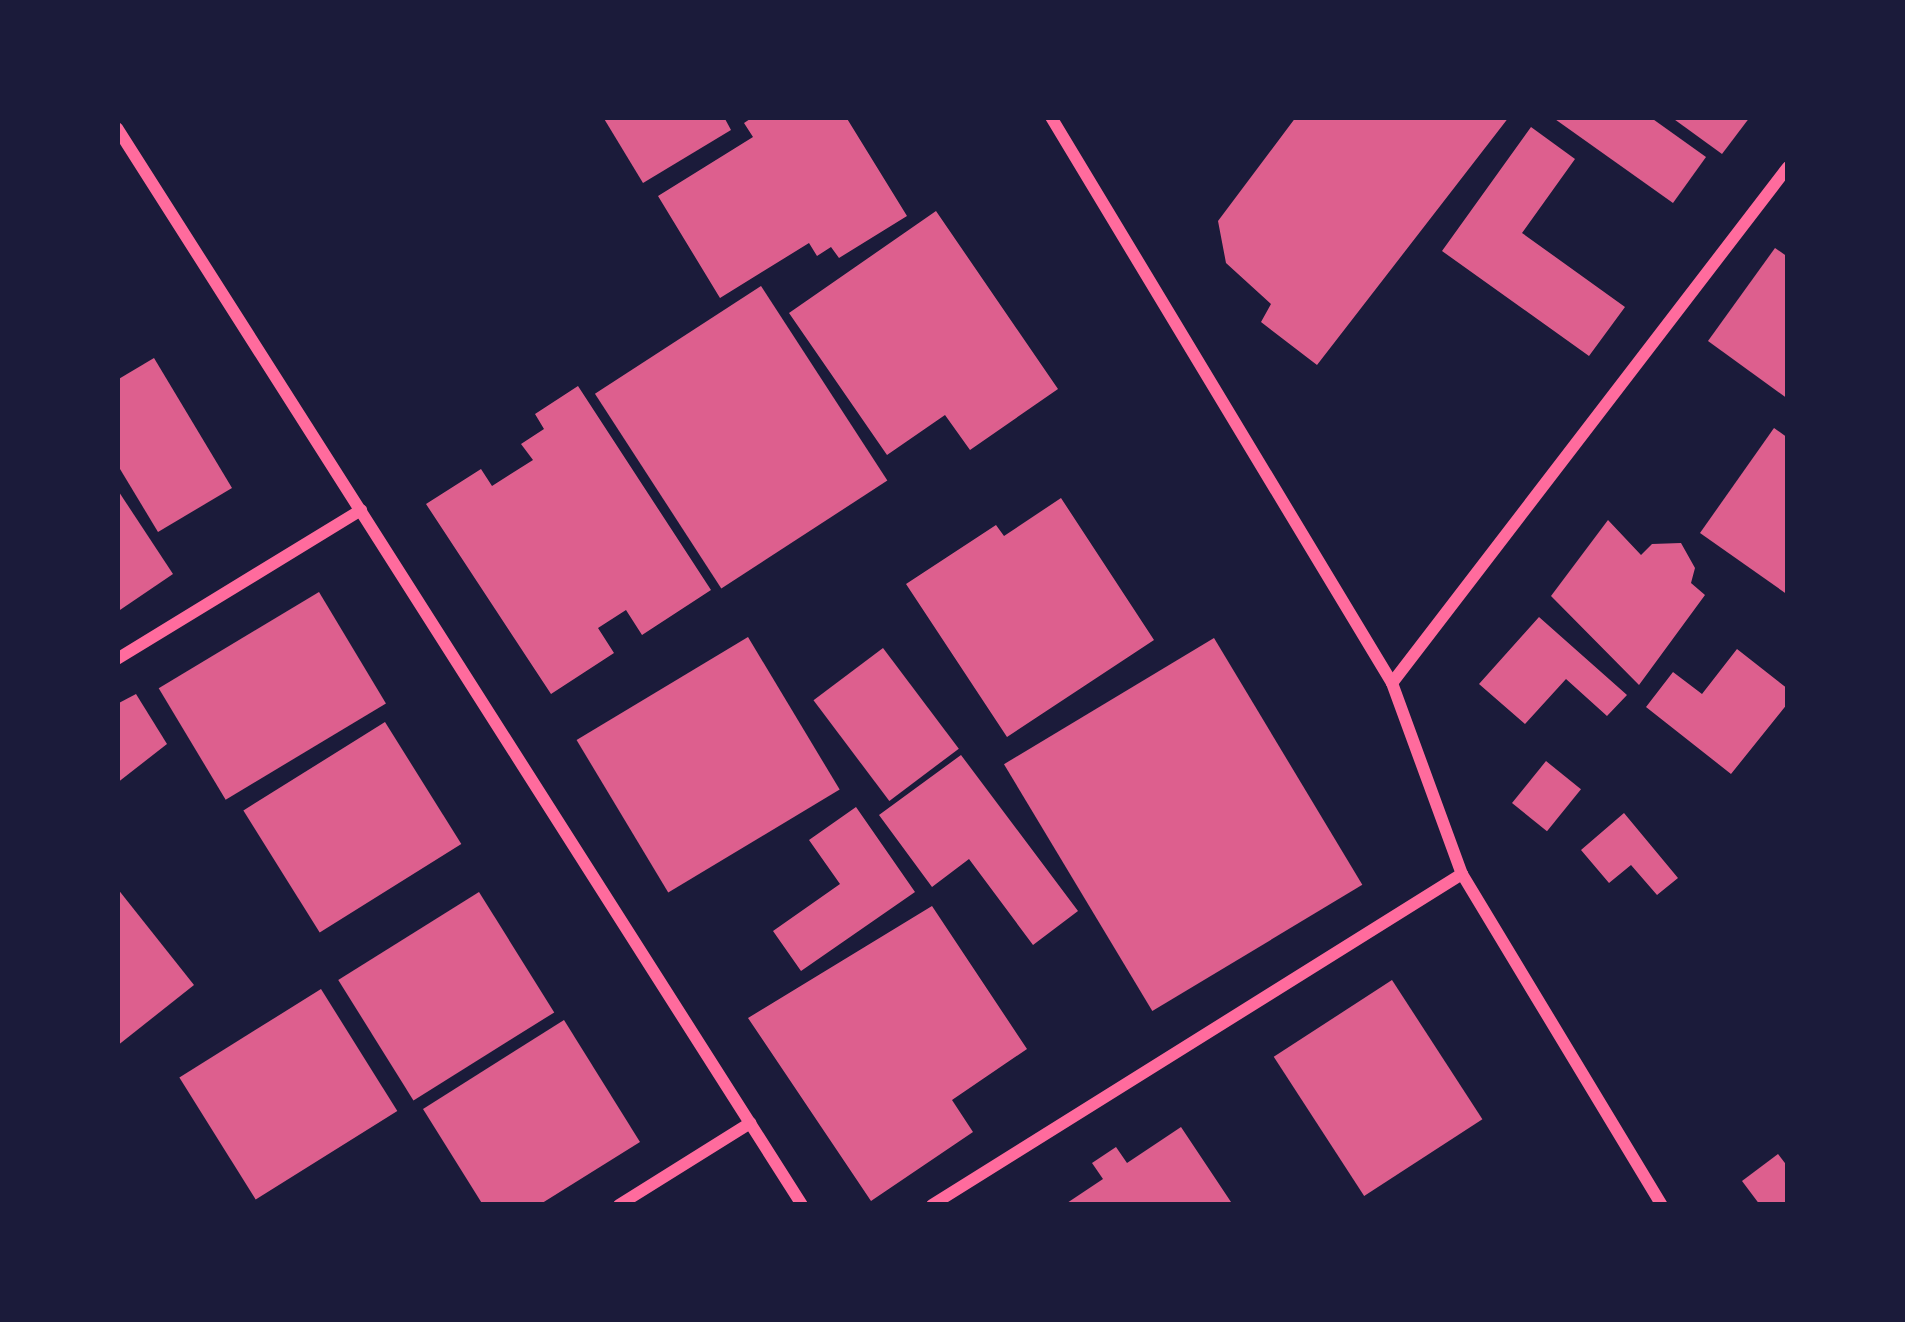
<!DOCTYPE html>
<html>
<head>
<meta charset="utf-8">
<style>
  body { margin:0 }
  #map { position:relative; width:1905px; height:1322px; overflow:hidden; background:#1b1b3a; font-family:Poppins,sans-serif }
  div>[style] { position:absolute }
  .building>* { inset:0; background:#dd5f8e; transform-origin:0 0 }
  .minor>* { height:12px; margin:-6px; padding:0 6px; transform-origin:6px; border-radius:6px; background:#ff6b9d }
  span { translate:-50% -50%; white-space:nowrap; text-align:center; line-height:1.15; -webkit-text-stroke:12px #1b1b3a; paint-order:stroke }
  .frame { position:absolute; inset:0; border:120px solid #1b1b3a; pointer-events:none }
</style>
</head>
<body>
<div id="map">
  <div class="building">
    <div style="clip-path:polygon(603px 117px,724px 117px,731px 130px,643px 183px)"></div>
    <div style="clip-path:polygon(753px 117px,846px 117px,907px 216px,839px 258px,831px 247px,817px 256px,809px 243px,720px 298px,658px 196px,753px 137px,744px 123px)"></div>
    <div style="clip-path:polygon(1296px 117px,1509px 117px,1317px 365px,1261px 322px,1271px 304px,1226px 263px,1218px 221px)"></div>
    <div style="clip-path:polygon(1552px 117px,1650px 117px,1706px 157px,1673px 203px)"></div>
    <div style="clip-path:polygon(1671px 117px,1750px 117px,1722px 154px)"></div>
    <div style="clip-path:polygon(1531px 127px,1575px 159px,1522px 233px,1625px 307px,1589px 356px,1442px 251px)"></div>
    <div style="clip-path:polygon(936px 211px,1058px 389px,970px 450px,945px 415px,887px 455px,789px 313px)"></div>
    <div style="clip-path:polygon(1775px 248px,1788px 257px,1788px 399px,1708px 341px)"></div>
    <div style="left:761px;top:286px;width:232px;height:198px;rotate:57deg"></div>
    <div style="clip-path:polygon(154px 358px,232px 488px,158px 532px,117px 464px,117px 380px)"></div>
    <div style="clip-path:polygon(578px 386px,711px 590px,642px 635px,626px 610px,598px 628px,614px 653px,551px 694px,426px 504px,481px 469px,492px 486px,533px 460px,521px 444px,544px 429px,535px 414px)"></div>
    <div style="clip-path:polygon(1774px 428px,1788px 438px,1788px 595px,1700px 533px)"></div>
    <div style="clip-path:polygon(117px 489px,173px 574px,117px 612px)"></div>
    <div style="clip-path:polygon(1061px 498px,1154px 640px,1007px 737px,906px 584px,996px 525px,1004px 536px)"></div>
    <div style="clip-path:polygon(1608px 520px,1641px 555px,1652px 544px,1681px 543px,1695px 568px,1691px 583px,1705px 595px,1639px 685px,1551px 596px)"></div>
    <div style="left:319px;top:592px;width:130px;height:187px;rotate:59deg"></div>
    <div style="clip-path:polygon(1539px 617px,1627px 695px,1607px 716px,1566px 679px,1525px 724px,1479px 684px)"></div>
    <div style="left:748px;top:637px;width:178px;height:200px;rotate:59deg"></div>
    <div style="left:1214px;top:638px;width:288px;height:245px;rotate:59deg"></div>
    <div style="left:883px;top:648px;width:126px;height:87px;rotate:53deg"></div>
    <div style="clip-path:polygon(1737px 649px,1788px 689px,1788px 703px,1731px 774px,1646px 707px,1673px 672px,1702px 694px)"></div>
    <div style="clip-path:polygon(136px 694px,167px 744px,117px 783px,117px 704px)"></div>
    <div style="left:385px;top:722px;width:144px;height:167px;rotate:58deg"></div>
    <div style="clip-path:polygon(961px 755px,1078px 911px,1033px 945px,969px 859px,932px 887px,879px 815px)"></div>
    <div style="left:1546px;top:761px;width:45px;height:54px;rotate:39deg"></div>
    <div style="clip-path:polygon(856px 807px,915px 892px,801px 971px,773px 931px,840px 884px,809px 840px)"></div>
    <div style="clip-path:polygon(1624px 813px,1678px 878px,1657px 895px,1631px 865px,1609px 883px,1581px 850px)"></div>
    <div style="clip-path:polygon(117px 888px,194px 985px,117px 1046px)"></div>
    <div style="left:479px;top:892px;width:142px;height:166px;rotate:58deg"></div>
    <div style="clip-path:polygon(932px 906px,1027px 1049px,952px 1100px,973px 1132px,871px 1201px,748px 1018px)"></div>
    <div style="left:1392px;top:980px;width:166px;height:141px;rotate:57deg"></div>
    <div style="left:321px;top:989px;width:144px;height:167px;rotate:58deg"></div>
    <div style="clip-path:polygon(564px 1020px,640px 1142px,539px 1205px,483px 1205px,423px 1109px)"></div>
    <div style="clip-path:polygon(1181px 1127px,1233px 1205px,1064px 1205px,1103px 1179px,1092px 1163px,1116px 1147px,1127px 1163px)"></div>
    <div style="clip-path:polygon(1778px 1154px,1788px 1167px,1788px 1205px,1760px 1205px,1742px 1181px)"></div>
  </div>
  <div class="minor">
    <div style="left:1051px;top:117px;width:661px;rotate:58.93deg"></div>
    <div style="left:1392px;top:683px;width:203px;rotate:69.9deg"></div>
    <div style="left:1462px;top:874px;width:387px;rotate:58.9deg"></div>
    <div style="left:117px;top:128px;width:1276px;rotate:57.54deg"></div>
    <div style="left:117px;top:659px;width:286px;rotate:-31.4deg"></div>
    <div style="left:1392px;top:683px;width:650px;rotate:-52.5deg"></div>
    <div style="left:619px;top:1205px;width:155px;rotate:-32deg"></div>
    <div style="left:932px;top:1205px;width:625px;rotate:-31.99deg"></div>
  </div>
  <div class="frame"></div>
</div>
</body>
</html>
